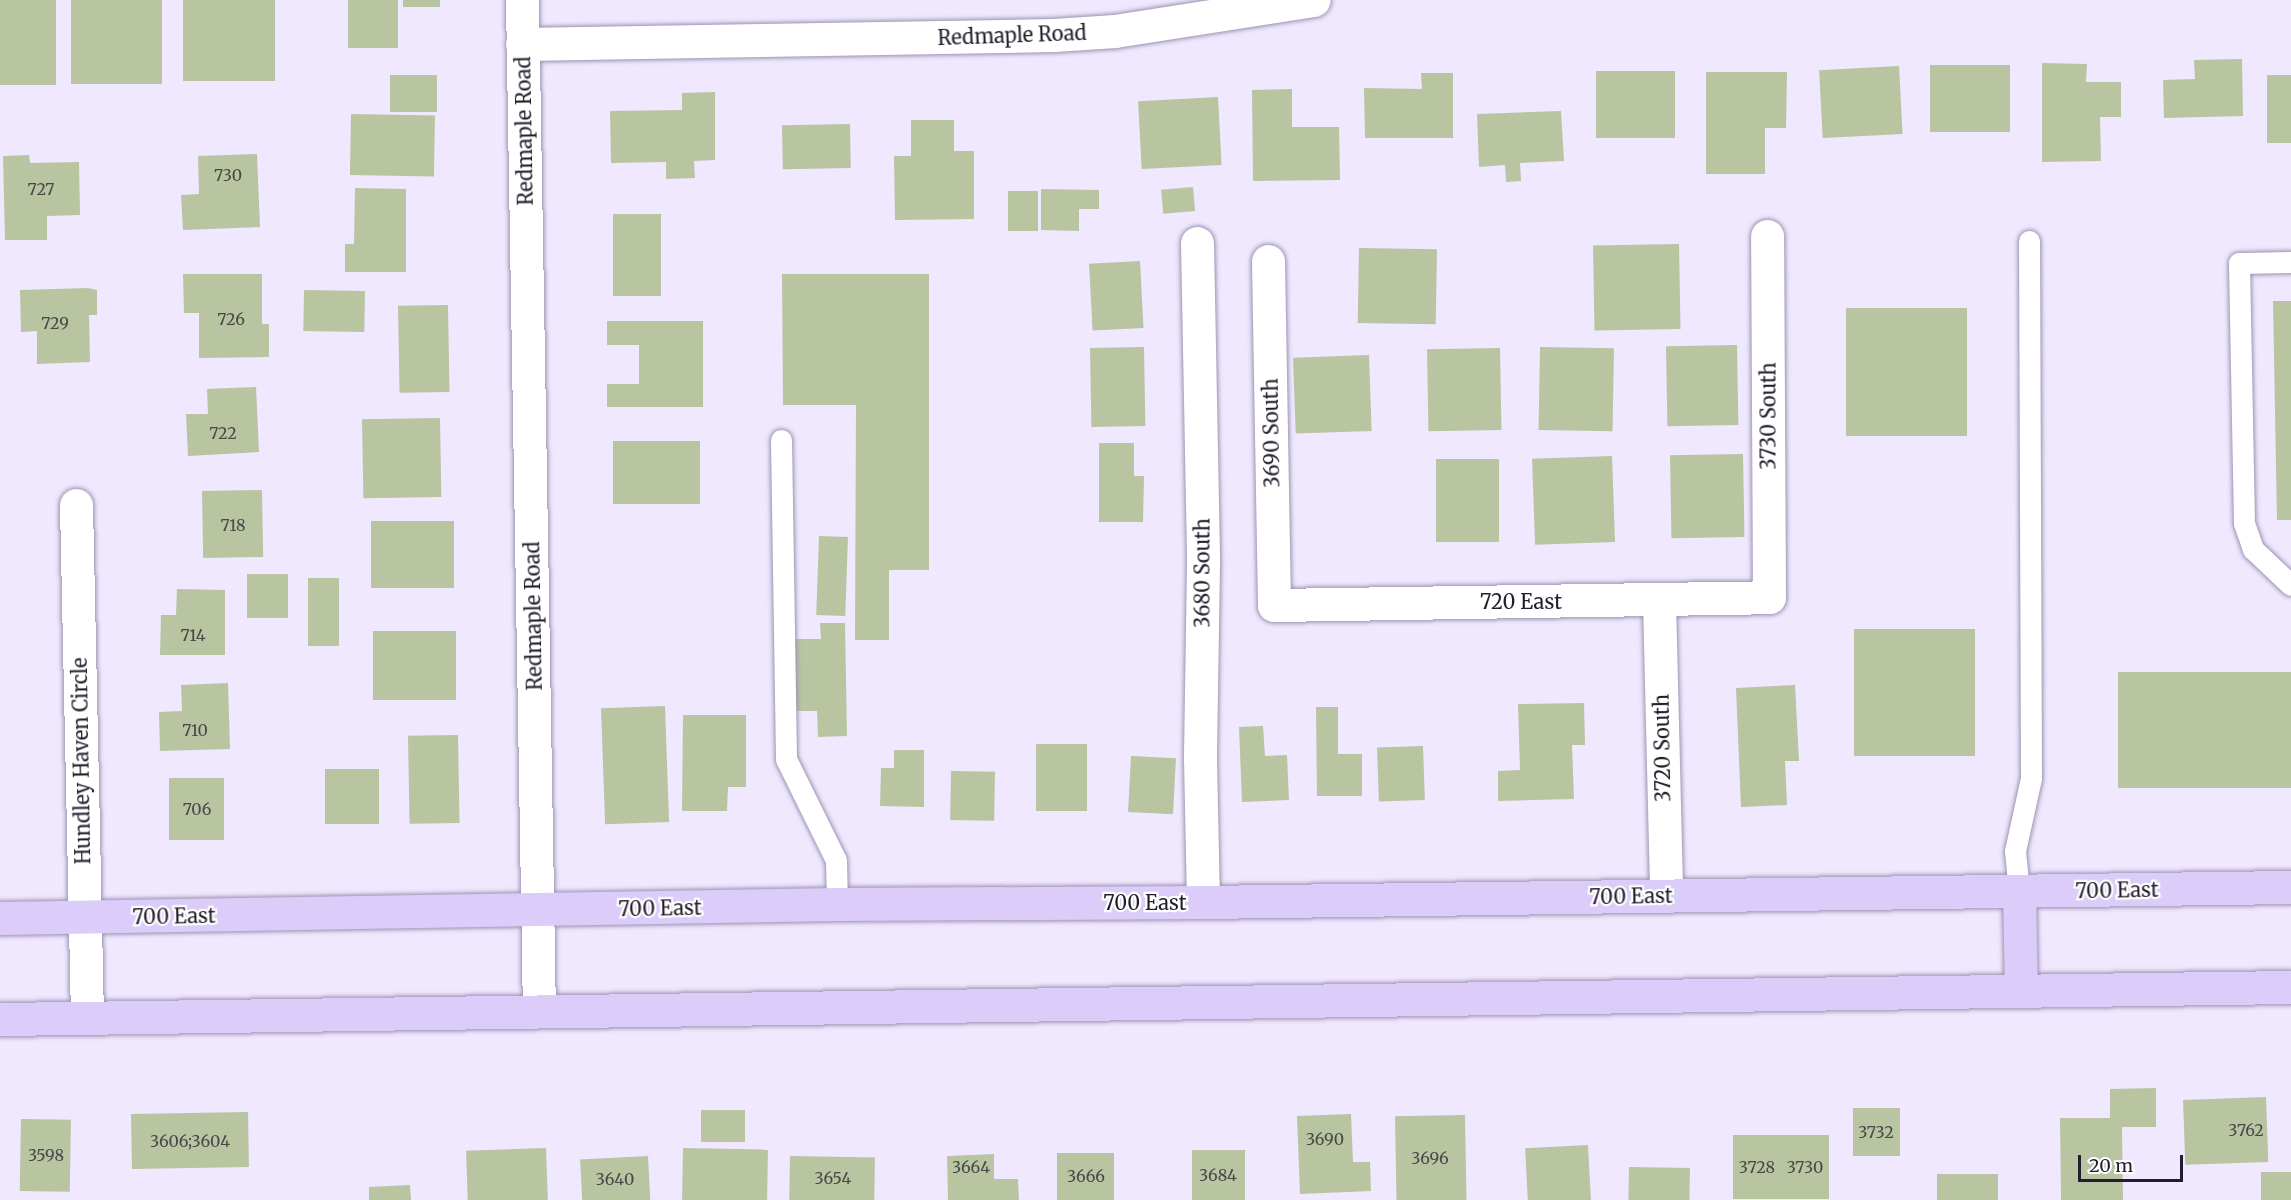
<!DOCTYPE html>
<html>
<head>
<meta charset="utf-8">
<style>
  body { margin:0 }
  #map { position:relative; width:2291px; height:1200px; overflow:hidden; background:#efe8fe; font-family:Merriweather,serif }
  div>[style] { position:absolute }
  .building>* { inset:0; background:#b9c4a1; transform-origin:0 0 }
  .roads { filter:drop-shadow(0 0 2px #9d93b4) drop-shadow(0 0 2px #9d93b4) }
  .service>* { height:21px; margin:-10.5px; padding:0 10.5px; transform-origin:10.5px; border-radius:10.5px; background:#fff }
  .minor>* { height:33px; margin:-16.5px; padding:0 16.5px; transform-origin:16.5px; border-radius:16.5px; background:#fff }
  .primary>* { height:33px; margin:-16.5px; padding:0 16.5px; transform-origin:16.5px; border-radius:16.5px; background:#dbccf9 }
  span { translate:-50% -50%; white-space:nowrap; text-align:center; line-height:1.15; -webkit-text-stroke:4.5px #fff; paint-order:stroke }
  .number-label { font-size:16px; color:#484848 }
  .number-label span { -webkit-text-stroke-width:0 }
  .street-label { font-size:20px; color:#221e2b }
  .scale { position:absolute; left:2078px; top:1155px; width:105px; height:27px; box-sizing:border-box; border:3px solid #221e2b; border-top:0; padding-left:8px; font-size:18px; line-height:21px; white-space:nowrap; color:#221e2b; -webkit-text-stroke:4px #fff; paint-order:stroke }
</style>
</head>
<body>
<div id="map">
  <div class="building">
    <div style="left:0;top:0;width:56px;height:85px"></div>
    <div style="left:71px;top:0;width:91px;height:84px"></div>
    <div style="left:183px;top:0;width:92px;height:81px"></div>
    <div style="left:348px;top:0;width:50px;height:48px"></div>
    <div style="left:403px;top:0;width:37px;height:7px"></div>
    <div style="clip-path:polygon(2242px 59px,2243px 116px,2164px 118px,2163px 80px,2195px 79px,2194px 60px)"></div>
    <div style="clip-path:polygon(2042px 63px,2087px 64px,2086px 82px,2121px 82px,2121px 117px,2100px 117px,2101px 161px,2042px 162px)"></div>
    <div style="left:2010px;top:65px;width:67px;height:80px;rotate:90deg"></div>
    <div style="left:1899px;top:66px;width:68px;height:80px;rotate:87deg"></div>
    <div style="left:1596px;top:71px;width:79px;height:67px"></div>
    <div style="clip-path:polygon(1706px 72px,1787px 72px,1786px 128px,1765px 128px,1765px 174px,1706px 174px)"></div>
    <div style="clip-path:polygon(1421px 73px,1453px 73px,1453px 138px,1365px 138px,1364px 88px,1422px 89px)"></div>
    <div style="left:390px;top:75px;width:47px;height:37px"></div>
    <div style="left:2267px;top:75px;width:24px;height:68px"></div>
    <div style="clip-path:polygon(1292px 89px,1292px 127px,1339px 127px,1340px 180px,1253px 181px,1252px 90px)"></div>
    <div style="clip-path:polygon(715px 92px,715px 160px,694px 161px,695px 178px,666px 179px,666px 162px,611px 163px,610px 111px,682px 110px,682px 93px)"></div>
    <div style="left:1218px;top:97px;width:68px;height:80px;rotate:87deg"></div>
    <div style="clip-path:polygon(1561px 111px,1564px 161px,1520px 163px,1521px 181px,1506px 182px,1505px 165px,1479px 167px,1477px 114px)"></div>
    <div style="left:351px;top:114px;width:84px;height:61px;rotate:1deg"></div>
    <div style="clip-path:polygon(911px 120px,954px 120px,954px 151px,974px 151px,974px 219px,895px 220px,894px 156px,911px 156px)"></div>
    <div style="left:850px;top:124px;width:44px;height:68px;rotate:89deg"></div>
    <div style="clip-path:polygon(257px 154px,260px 227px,183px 230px,181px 195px,199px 194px,198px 156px)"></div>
    <div style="clip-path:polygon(29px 155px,30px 163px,79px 162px,80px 215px,47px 216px,47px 240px,5px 240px,3px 156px)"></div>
    <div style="left:1193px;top:187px;width:24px;height:32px;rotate:85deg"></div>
    <div style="clip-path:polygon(355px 188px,406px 189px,406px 272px,345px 272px,345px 244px,354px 244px)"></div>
    <div style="clip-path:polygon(1041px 189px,1099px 190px,1099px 209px,1079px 209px,1079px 231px,1041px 230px)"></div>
    <div style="left:1008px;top:191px;width:30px;height:40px"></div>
    <div style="left:613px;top:214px;width:48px;height:82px"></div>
    <div style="left:1679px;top:244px;width:85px;height:86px;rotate:89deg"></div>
    <div style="left:1359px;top:248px;width:78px;height:75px;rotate:1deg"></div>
    <div style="left:1140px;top:261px;width:67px;height:51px;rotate:87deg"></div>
    <div style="clip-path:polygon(183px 274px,262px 274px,262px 324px,269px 324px,269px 357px,199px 358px,199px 313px,184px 313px)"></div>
    <div style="clip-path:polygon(782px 274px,929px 274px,929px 570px,889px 570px,889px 640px,855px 640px,856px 405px,783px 405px)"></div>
    <div style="clip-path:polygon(88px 288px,97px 290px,97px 315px,89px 315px,90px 362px,37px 364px,37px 331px,21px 332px,20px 290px)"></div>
    <div style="left:304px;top:290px;width:61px;height:41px;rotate:1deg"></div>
    <div style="clip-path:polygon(2273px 301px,2291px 301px,2291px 520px,2277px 520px)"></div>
    <div style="left:448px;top:305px;width:87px;height:50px;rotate:89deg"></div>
    <div style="left:1967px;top:308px;width:128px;height:121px;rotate:90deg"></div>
    <div style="clip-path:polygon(607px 321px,703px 321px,703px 407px,607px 407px,607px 384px,639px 384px,639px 345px,607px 345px)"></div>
    <div style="left:1737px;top:345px;width:80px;height:71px;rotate:89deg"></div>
    <div style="left:1144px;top:347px;width:79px;height:54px;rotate:89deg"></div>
    <div style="left:1540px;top:347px;width:74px;height:83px;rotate:1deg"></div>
    <div style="left:1500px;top:348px;width:82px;height:73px;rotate:89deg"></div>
    <div style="left:1369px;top:355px;width:76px;height:76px;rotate:88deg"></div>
    <div style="clip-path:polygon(256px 387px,259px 452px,188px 456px,186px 414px,208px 414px,207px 389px)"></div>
    <div style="left:440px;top:418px;width:79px;height:78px;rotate:89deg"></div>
    <div style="left:613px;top:441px;width:87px;height:63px"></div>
    <div style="clip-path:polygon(1099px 443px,1134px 443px,1134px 476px,1144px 476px,1143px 522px,1099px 522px)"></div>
    <div style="left:1743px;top:454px;width:83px;height:73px;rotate:89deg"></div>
    <div style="left:1612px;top:456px;width:86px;height:80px;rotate:88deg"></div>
    <div style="left:1499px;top:459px;width:83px;height:63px;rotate:90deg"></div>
    <div style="left:262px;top:490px;width:67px;height:60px;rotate:89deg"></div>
    <div style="left:371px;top:521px;width:83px;height:67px"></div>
    <div style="left:819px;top:536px;width:29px;height:79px;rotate:2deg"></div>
    <div style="left:247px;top:574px;width:41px;height:44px"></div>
    <div style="left:308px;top:578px;width:31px;height:68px"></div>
    <div style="clip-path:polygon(177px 589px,225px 590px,225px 655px,160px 655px,161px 615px,176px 615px)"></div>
    <div style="clip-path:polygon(820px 623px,845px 623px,847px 736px,818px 737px,817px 711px,795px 711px,794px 639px,821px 639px)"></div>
    <div style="left:1854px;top:629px;width:121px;height:127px"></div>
    <div style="left:373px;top:631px;width:83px;height:69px"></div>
    <div style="left:2291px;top:672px;width:116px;height:173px;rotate:90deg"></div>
    <div style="clip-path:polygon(228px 683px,230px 749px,160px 751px,159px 712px,182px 711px,181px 685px)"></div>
    <div style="clip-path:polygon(1795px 685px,1799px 761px,1785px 761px,1787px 805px,1741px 807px,1736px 688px)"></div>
    <div style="clip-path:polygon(1584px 703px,1585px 745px,1572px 745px,1574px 799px,1498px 801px,1498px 771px,1520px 770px,1518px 704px)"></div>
    <div style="left:665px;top:706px;width:116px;height:64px;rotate:88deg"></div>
    <div style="clip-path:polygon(1316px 707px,1338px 707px,1338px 754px,1362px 754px,1362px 796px,1317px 796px)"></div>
    <div style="clip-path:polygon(683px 715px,746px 715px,746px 787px,728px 787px,727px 811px,682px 811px)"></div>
    <div style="clip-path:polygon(1263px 726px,1265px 756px,1287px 755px,1289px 800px,1242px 802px,1239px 727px)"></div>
    <div style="left:458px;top:735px;width:88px;height:50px;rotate:89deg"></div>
    <div style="left:1036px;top:744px;width:51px;height:67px"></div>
    <div style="left:1423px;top:746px;width:54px;height:46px;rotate:88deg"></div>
    <div style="clip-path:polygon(894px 750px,924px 750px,924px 807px,880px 806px,881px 768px,894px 768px)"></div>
    <div style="left:1131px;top:756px;width:45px;height:56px;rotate:3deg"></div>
    <div style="left:379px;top:769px;width:55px;height:54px;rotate:90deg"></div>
    <div style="left:951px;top:771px;width:44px;height:49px;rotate:1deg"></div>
    <div style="left:169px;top:778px;width:55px;height:62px"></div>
    <div style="clip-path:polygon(2156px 1088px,2156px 1127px,2122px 1127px,2123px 1200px,2061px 1200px,2060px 1118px,2110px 1118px,2110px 1089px)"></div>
    <div style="left:2266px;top:1097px;width:65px;height:83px;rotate:88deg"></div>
    <div style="left:1853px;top:1108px;width:47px;height:48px"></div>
    <div style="left:701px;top:1110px;width:44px;height:32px"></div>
    <div style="left:248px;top:1112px;width:55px;height:117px;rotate:89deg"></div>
    <div style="clip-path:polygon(1351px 1114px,1353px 1162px,1370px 1162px,1371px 1191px,1300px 1194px,1297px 1116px)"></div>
    <div style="left:1465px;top:1115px;width:85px;height:70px;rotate:89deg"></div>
    <div style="left:21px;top:1119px;width:50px;height:72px;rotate:1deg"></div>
    <div style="left:1733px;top:1135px;width:96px;height:64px"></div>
    <div style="left:1588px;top:1145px;width:55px;height:63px;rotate:87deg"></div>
    <div style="left:546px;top:1148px;width:52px;height:80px;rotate:88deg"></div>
    <div style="left:683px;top:1148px;width:85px;height:52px;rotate:1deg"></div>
    <div style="left:1192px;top:1150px;width:53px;height:50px"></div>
    <div style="left:1057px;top:1153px;width:57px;height:47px"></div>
    <div style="clip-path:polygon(994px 1154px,994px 1179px,1018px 1179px,1019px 1200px,948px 1200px,947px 1156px)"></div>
    <div style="left:648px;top:1156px;width:44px;height:68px;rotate:87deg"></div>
    <div style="left:790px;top:1156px;width:85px;height:44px;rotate:1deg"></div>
    <div style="left:1629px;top:1167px;width:61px;height:33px;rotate:1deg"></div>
    <div style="left:2291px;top:1172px;width:28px;height:30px;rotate:90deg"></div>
    <div style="left:1998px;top:1174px;width:26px;height:61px;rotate:90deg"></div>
    <div style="clip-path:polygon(410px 1185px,411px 1200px,369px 1200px,369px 1187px)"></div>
  </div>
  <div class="roads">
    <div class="service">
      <div style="left:2291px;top:262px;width:52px;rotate:178.9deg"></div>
      <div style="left:2239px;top:263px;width:260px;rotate:88.9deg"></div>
      <div style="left:2244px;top:523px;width:28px;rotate:71deg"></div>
      <div style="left:2253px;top:549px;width:52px;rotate:43.5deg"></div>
      <div style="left:781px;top:440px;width:319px;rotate:89.1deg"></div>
      <div style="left:786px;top:759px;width:113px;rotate:63.7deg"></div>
      <div style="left:836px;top:860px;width:44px;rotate:88.7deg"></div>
      <div style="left:2019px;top:891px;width:40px;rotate:-95.7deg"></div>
      <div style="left:2015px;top:851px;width:75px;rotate:-77.6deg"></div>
      <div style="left:2031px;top:778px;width:537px;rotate:-90.21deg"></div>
    </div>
    <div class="minor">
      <div style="left:522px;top:0;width:1011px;rotate:89.04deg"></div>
      <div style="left:522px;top:44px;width:532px;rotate:-0.97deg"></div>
      <div style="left:1054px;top:35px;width:61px;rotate:-3.8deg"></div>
      <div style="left:1115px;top:31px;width:201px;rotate:-8.9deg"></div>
      <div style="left:1197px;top:243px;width:321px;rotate:88.9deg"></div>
      <div style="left:1203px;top:564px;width:195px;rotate:90.9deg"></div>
      <div style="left:1200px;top:759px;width:143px;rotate:88.8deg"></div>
      <div style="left:1268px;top:261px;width:344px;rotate:89deg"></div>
      <div style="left:1274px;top:605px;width:495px;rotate:-0.9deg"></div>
      <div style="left:1769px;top:597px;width:361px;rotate:-90.3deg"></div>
      <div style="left:76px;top:505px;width:513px;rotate:88.77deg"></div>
      <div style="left:1659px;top:601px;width:295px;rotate:88.6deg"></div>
    </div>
    <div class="primary">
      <div style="left:2019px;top:891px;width:100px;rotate:88.9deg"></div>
      <div style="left:0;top:918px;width:837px;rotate:-0.96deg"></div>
      <div style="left:837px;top:904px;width:366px;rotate:-0.3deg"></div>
      <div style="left:1203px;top:902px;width:1088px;rotate:-0.79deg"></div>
      <div style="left:0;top:1019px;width:2291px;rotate:-0.8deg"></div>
    </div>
  </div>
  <div class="number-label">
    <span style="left:228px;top:175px">730</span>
    <span style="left:41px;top:189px">727</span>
    <span style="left:231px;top:319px">726</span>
    <span style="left:55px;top:323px">729</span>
    <span style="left:223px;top:433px">722</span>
    <span style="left:233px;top:525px">718</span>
    <span style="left:193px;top:635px">714</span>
    <span style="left:195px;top:730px">710</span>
    <span style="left:197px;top:809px">706</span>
    <span style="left:2246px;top:1130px">3762</span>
    <span style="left:1876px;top:1132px">3732</span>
    <span style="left:1325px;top:1139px">3690</span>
    <span style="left:190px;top:1141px">3606;3604</span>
    <span style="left:46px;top:1155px">3598</span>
    <span style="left:1430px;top:1158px">3696</span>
    <span style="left:971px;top:1167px">3664</span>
    <span style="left:1757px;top:1167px">3728</span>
    <span style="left:1805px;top:1167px">3730</span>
    <span style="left:1218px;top:1175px">3684</span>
    <span style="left:1086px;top:1176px">3666</span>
    <span style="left:833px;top:1178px">3654</span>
    <span style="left:615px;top:1179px">3640</span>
  </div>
  <div class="street-label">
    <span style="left:1012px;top:35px;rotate:-2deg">Redmaple Road</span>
    <span style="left:524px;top:131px;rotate:-91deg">Redmaple Road</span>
    <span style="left:1768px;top:416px;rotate:-90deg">3730 South</span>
    <span style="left:1271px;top:433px;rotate:-91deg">3690 South</span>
    <span style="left:1202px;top:573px;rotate:-90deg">3680 South</span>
    <span style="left:1521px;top:601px">720 East</span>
    <span style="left:533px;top:616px;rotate:-91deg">Redmaple Road</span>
    <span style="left:1662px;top:748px;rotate:-91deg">3720 South</span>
    <span style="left:81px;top:761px;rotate:-91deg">Hundley Haven Circle</span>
    <span style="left:2117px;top:890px;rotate:-1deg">700 East</span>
    <span style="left:1631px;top:896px;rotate:-1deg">700 East</span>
    <span style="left:1145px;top:902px">700 East</span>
    <span style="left:660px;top:908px;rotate:-1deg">700 East</span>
    <span style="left:174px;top:916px;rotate:-1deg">700 East</span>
  </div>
  <div class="scale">20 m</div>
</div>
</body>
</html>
